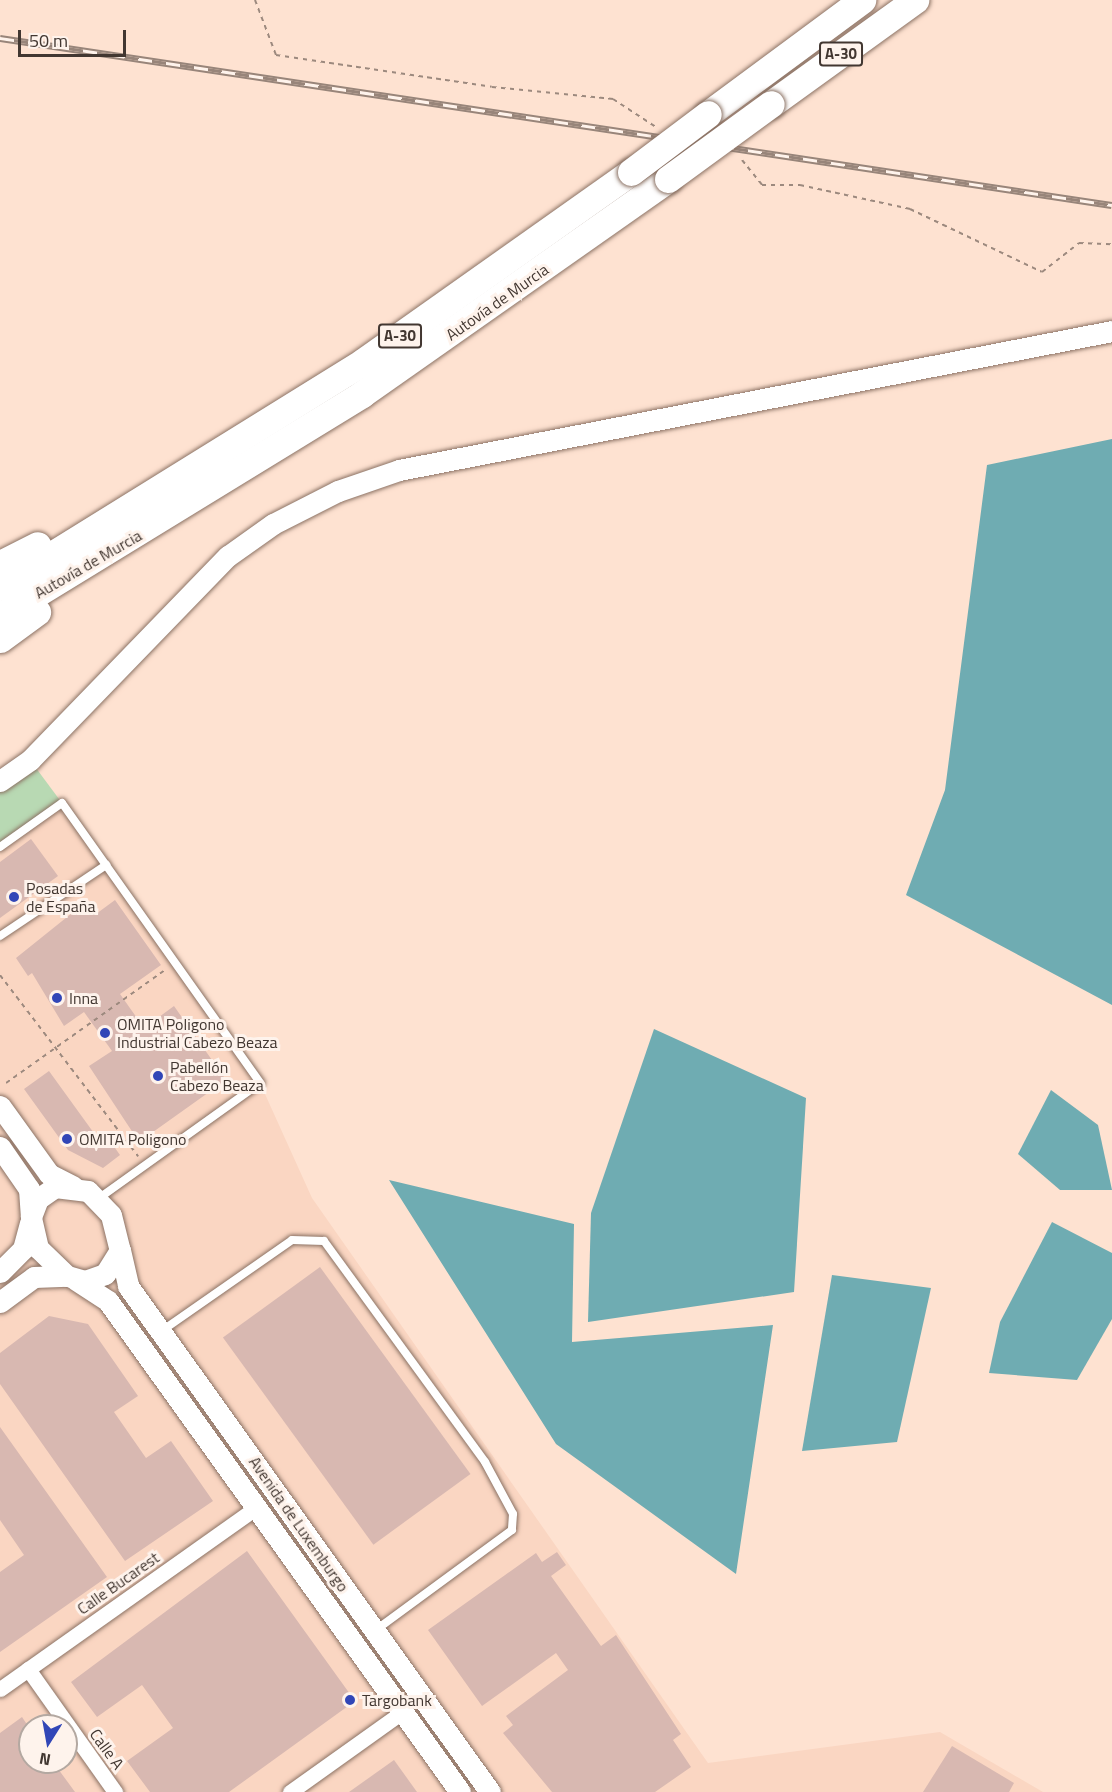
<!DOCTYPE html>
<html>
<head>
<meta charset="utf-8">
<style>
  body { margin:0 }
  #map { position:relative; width:1112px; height:1792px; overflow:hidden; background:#fee2d1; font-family:"Titillium Web",sans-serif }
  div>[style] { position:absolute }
  .built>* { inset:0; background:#fad6c2 }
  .green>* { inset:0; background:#b8d9b3 }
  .water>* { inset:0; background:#6facb2 }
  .building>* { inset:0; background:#d8b8b1; transform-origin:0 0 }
  .path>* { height:2px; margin-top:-1px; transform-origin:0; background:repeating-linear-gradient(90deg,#9c897e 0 4.5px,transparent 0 9px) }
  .roads { filter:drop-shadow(0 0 2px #8b7264) drop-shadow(0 0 2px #8b7264) }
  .service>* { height:8px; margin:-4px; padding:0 4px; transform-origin:4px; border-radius:4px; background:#fff }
  .minor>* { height:15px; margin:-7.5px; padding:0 7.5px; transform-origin:7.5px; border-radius:7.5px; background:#fff }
  .secondary>* { height:21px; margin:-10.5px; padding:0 10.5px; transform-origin:10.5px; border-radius:10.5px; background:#fff }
  .motorway>* { height:27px; margin:-13.5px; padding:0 13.5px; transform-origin:13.5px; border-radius:13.5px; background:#fff }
  .rail>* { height:7px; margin-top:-3.5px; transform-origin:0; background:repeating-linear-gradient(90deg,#fef3ec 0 14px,#98857a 0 28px); box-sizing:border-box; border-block:2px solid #98857a }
  .bridges { filter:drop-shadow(0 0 2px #8b7264) drop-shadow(0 0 2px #8b7264) }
  .motorway-bridge>* { height:27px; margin:-13.5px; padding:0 13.5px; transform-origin:13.5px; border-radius:13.5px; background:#fff }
  .dots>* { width:16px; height:16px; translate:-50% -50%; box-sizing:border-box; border:3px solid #fef3ec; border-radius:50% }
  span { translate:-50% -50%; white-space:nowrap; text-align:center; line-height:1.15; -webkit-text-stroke:6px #fef3ec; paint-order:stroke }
  .shield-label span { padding:2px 4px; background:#fef3ec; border:2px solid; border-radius:4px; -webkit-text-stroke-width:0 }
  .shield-label { font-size:15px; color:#423731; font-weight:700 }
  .street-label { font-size:16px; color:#423731 }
  .poi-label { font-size:16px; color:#423731 }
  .left { translate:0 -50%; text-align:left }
  .north { position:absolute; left:18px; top:1714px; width:60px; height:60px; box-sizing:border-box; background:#fef3ec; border:2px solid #b3a8a1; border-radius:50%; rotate:191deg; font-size:16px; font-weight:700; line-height:24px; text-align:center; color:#423731 }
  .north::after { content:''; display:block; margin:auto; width:21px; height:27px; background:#3146b7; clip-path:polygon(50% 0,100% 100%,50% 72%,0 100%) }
  .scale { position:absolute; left:18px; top:30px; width:108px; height:27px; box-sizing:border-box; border:3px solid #423731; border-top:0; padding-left:8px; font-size:18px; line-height:21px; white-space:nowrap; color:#423731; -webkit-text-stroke:4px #fef3ec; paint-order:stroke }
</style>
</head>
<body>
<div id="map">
  <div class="built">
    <div style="clip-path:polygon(evenodd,30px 760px,260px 1083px,312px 1198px,708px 1763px,940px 1732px,1043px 1792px,0 1792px,0 777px,30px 760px,30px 1726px,66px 1726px,66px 1762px,30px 1762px,30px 1726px)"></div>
  </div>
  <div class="green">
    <div style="clip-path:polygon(30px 760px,62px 803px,0 847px,0 781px)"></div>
  </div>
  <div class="water">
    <div style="clip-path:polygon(1112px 439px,1112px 1005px,906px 895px,945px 790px,987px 465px)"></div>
    <div style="clip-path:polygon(654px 1029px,806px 1098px,794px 1292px,588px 1322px,591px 1213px)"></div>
    <div style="clip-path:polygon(1051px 1090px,1098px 1125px,1112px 1190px,1060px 1190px,1018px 1154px)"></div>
    <div style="clip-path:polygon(389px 1180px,574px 1224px,572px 1342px,773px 1325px,736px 1574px,556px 1444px)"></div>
    <div style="clip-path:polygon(1052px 1222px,1112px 1253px,1112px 1319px,1077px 1380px,989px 1373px,1000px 1322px)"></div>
    <div style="clip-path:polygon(832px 1275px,931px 1288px,897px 1442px,802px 1451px)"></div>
  </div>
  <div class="building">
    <div style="clip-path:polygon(31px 839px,58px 876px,0 918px,0 862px)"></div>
    <div style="clip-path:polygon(115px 900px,161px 965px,120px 994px,144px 1028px,174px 1006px,226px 1080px,139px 1142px,89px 1066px,112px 1051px,84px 1012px,64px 1026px,32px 973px,28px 976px,16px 958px,87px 901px,96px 914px)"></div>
    <div style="clip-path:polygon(49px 1071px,96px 1136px,103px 1131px,120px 1155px,103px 1168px,68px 1150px,24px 1089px)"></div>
    <div style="left:320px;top:1267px;width:256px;height:120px;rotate:54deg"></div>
    <div style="clip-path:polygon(49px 1316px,88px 1324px,138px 1396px,114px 1412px,146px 1458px,171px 1441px,213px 1501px,125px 1561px,0 1384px,0 1353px)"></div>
    <div style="clip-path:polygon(0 1427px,107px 1577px,0 1652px,0 1572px,24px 1555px,0 1520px)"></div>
    <div style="clip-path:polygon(247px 1551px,355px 1701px,229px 1792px,150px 1792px,127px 1761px,173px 1728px,142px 1685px,97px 1717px,71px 1682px)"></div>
    <div style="clip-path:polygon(557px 1552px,566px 1565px,551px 1576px,601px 1646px,616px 1635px,681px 1734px,673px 1740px,691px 1767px,655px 1792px,552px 1792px,503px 1733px,513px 1725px,506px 1716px,568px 1670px,556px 1653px,482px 1706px,428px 1630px,536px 1553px,542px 1562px)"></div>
    <div style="clip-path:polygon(22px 1717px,30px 1729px,30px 1762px,53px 1762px,75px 1792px,0 1792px,0 1733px)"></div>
    <div style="clip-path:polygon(952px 1746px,1014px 1783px,1009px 1792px,923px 1792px)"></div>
    <div style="clip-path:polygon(394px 1760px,417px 1792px,349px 1792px)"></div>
  </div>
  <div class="path">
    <div style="left:255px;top:0;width:59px;rotate:69.1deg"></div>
    <div style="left:276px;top:55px;width:218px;rotate:8.4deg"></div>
    <div style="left:492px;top:87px;width:122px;rotate:5.7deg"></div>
    <div style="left:613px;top:99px;width:51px;rotate:33.1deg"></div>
    <div style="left:742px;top:160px;width:32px;rotate:51deg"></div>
    <div style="left:762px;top:185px;width:38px"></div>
    <div style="left:800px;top:185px;width:113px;rotate:12.3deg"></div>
    <div style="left:910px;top:209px;width:146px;rotate:25.5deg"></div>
    <div style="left:1042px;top:272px;width:47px;rotate:-38.1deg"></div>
    <div style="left:1079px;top:243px;width:33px;rotate:2deg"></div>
    <div style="left:0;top:975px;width:228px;rotate:52.7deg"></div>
    <div style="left:6px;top:1083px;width:195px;rotate:-35.4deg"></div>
  </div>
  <div class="roads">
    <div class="service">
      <div style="left:0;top:847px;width:76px;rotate:-35.4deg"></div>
      <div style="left:62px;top:803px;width:343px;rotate:54.7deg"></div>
      <div style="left:260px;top:1083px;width:199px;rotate:144.4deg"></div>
      <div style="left:0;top:936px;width:128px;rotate:-33.8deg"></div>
      <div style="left:163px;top:1330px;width:157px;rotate:-34.9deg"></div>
      <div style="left:292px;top:1240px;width:32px;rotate:2deg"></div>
      <div style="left:324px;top:1241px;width:273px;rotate:53.9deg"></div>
      <div style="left:485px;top:1462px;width:59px;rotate:61.7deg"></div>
      <div style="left:513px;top:1514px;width:16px;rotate:94deg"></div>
      <div style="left:512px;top:1530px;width:169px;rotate:143.7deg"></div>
    </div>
    <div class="minor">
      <div style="left:28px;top:1669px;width:151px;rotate:54.7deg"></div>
      <div style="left:0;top:1689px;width:314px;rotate:-35.3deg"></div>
      <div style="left:290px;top:1792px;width:138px;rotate:-35.5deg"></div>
    </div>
    <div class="secondary">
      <div style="left:0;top:781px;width:37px;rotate:-35deg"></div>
      <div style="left:30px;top:760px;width:284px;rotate:-45.9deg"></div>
      <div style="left:228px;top:556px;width:55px;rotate:-35.4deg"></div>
      <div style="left:273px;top:524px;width:73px;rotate:-26.9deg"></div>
      <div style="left:338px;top:491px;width:65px;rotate:-19deg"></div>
      <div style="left:399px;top:470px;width:726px;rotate:-11.03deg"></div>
      <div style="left:0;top:1106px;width:84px;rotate:54.2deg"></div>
      <div style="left:49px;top:1174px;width:27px;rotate:27deg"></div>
      <div style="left:0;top:1147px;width:51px;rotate:55.4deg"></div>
      <div style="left:29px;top:1189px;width:26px;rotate:86deg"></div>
      <div style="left:55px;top:1187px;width:33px;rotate:7deg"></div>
      <div style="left:88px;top:1191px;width:33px;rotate:46deg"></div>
      <div style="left:111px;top:1215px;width:36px;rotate:76deg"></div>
      <div style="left:120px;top:1250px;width:28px;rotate:122deg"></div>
      <div style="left:105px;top:1274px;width:21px;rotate:161deg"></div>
      <div style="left:85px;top:1281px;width:19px;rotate:-164deg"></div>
      <div style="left:67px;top:1276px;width:40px;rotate:-136deg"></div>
      <div style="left:38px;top:1248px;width:32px;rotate:-103deg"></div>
      <div style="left:31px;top:1217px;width:19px;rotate:-69deg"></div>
      <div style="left:38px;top:1199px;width:21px;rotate:-35deg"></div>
      <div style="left:120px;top:1250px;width:37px;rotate:77deg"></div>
      <div style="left:128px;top:1286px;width:622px;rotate:54.42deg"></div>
      <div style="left:0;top:1272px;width:33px;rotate:-45deg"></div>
      <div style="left:23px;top:1249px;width:27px;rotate:-75deg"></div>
      <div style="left:76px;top:1280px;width:38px;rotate:33deg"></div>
      <div style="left:108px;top:1301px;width:604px;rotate:54.36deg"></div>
      <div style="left:0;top:1302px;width:42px;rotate:-36.3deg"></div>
      <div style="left:34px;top:1277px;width:33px;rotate:-2deg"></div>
    </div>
    <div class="motorway">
      <div style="left:771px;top:104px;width:178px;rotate:-35.8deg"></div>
      <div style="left:708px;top:114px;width:192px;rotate:-36.5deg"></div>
      <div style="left:0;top:564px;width:42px;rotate:-26.6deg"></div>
      <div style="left:0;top:587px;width:428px;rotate:-31.8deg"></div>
      <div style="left:364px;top:361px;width:327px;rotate:-35.3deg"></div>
      <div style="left:0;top:616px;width:425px;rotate:-31.5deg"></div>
      <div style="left:362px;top:394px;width:374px;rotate:-35.1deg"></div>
      <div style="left:0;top:639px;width:46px;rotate:-36.1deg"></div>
    </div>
  </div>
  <div class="rail">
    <div style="left:0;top:38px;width:1124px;rotate:8.54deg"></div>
  </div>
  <div class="bridges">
    <div class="motorway-bridge">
      <div style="left:631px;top:172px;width:96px;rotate:-37deg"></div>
      <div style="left:668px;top:179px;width:127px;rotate:-36.1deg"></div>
    </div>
  </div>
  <div class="dots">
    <div style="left:14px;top:897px;background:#3146b7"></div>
    <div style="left:57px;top:998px;background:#3146b7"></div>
    <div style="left:105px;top:1033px;background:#3146b7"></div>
    <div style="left:158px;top:1076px;background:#3146b7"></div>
    <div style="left:67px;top:1139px;background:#3146b7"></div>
    <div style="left:350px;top:1700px;background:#3146b7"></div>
  </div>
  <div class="shield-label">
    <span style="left:841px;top:54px">A-30</span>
    <span style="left:400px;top:336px">A-30</span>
  </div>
  <div class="street-label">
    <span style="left:497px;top:302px;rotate:-35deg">Autovía de Murcia</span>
    <span style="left:88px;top:564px;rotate:-30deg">Autovía de Murcia</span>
    <span style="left:299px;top:1524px;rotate:55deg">Avenida de Luxemburgo</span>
    <span style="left:118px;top:1583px;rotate:-35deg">Calle Bucarest</span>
    <span style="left:107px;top:1749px;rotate:54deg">Calle A</span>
  </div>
  <div class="poi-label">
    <span class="left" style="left:26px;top:897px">Posadas<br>de España</span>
    <span class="left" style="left:69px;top:998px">Inna</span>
    <span class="left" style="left:117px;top:1033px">OMITA Poligono<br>Industrial Cabezo Beaza</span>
    <span class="left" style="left:170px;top:1076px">Pabellón<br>Cabezo Beaza</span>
    <span class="left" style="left:79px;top:1139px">OMITA Poligono</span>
    <span class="left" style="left:362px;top:1700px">Targobank</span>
  </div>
  <div class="north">N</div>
  <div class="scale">50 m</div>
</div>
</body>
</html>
